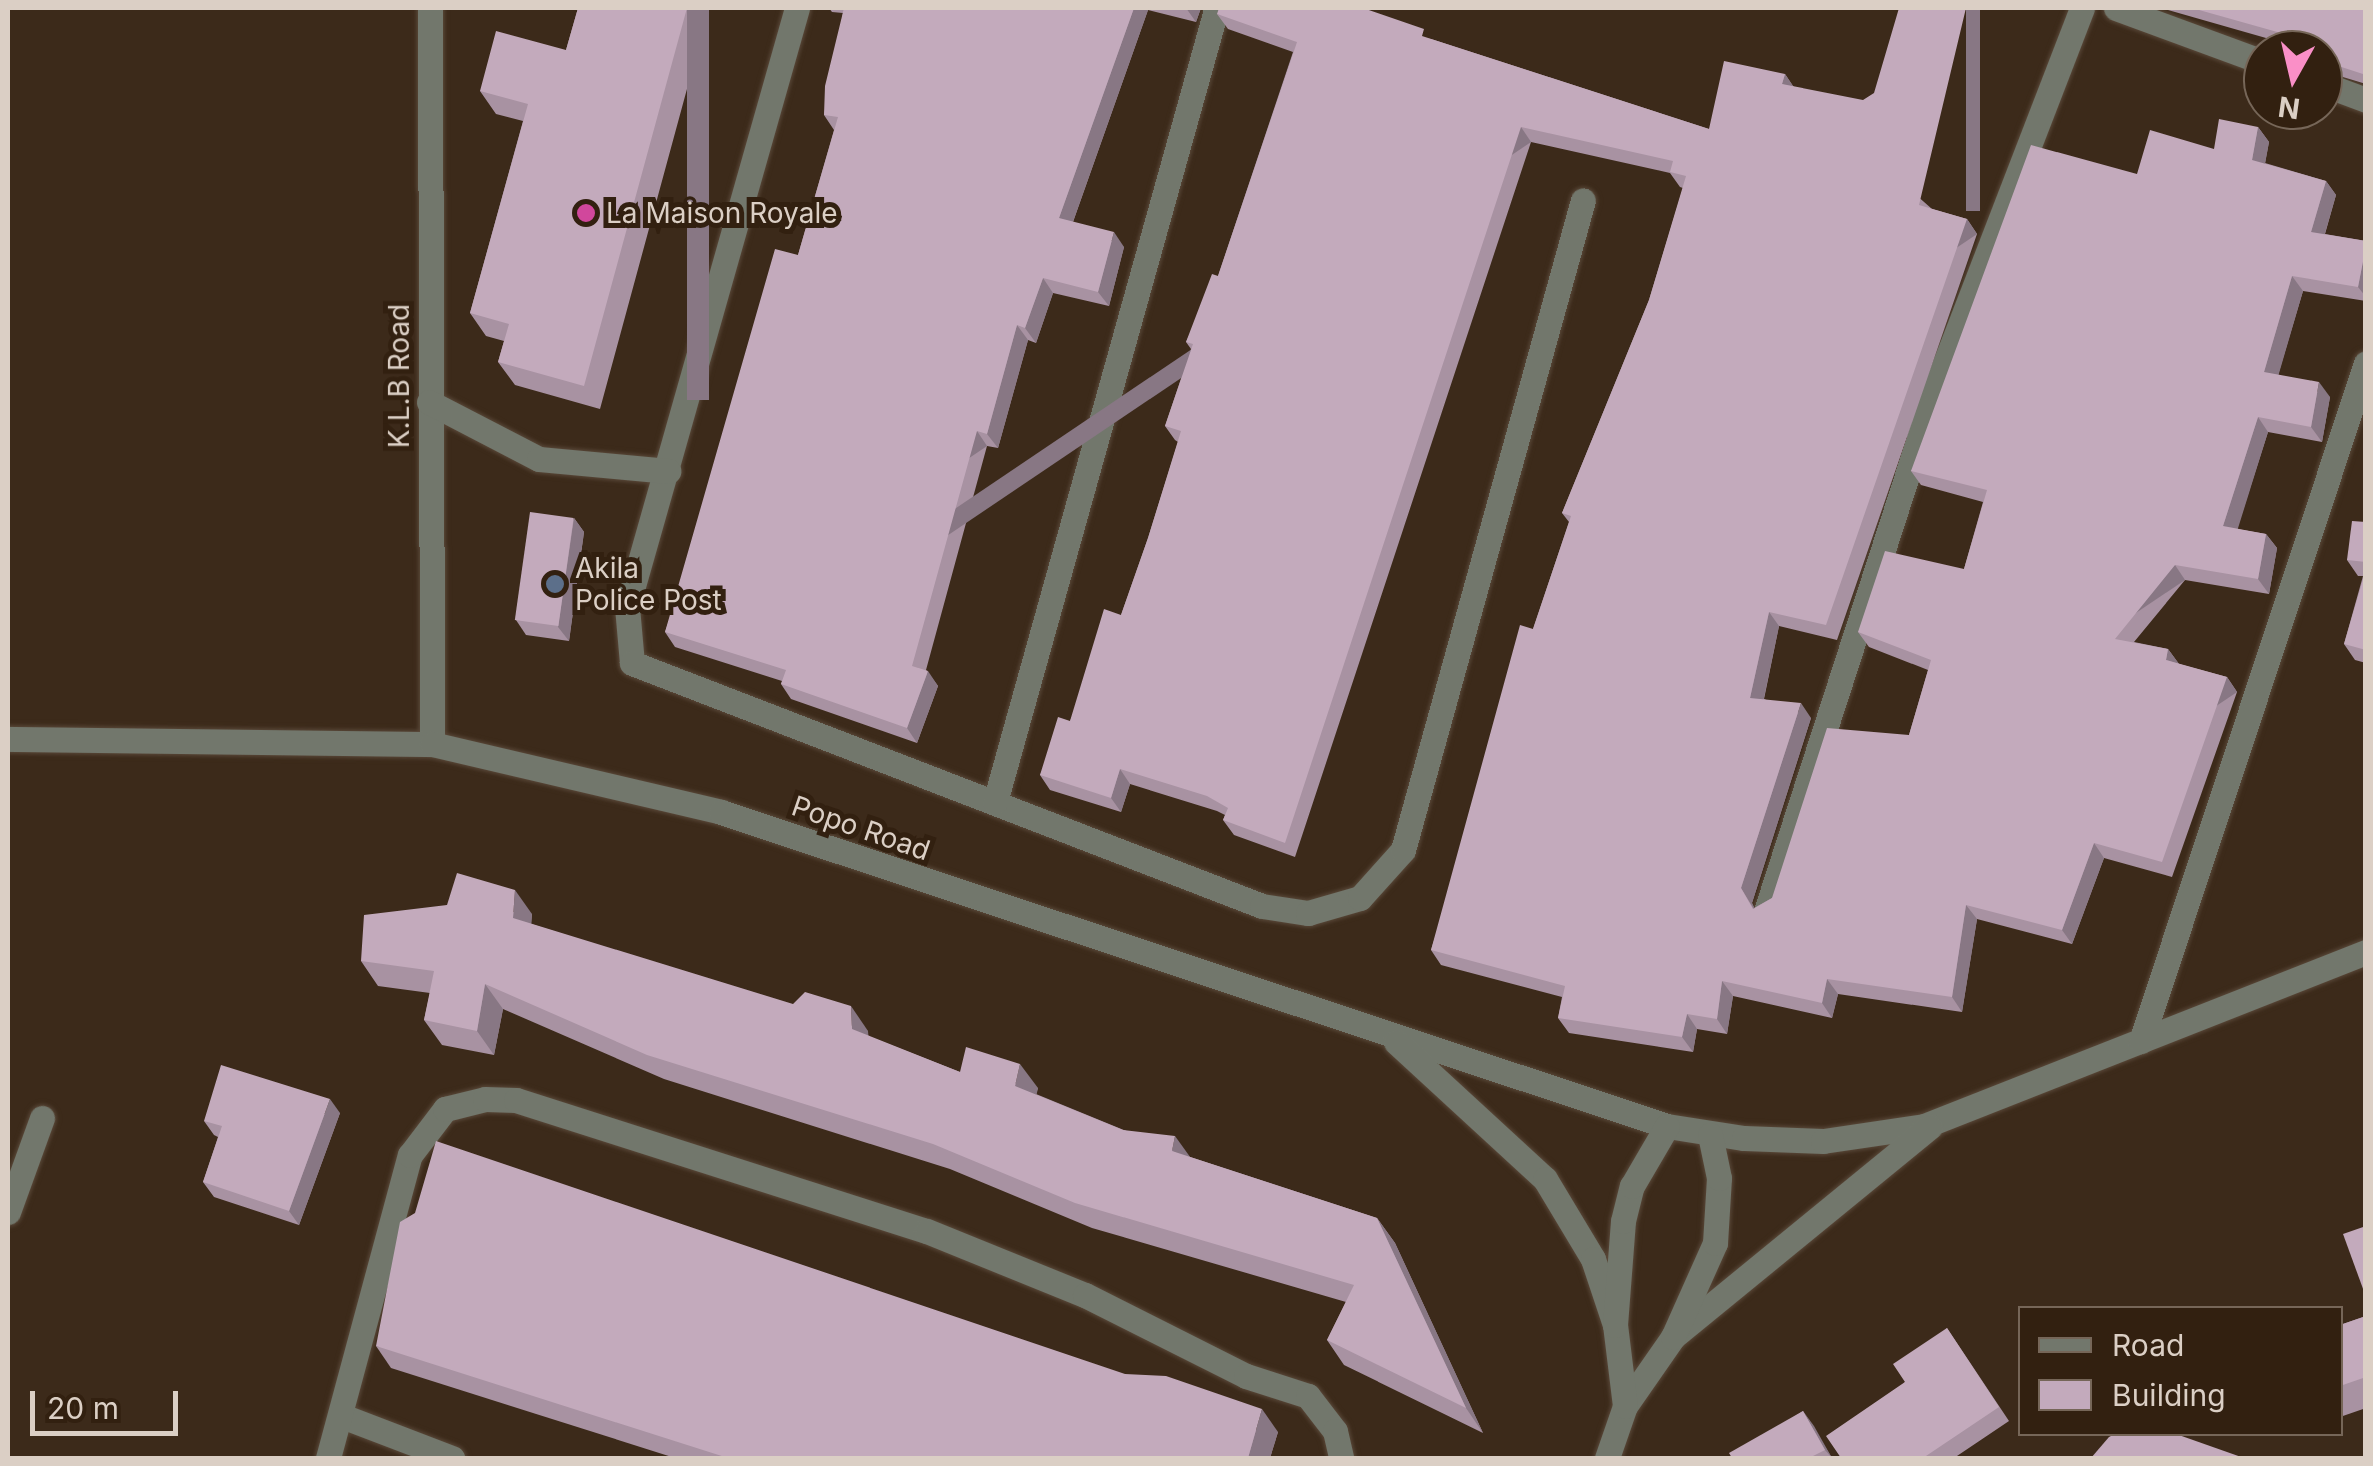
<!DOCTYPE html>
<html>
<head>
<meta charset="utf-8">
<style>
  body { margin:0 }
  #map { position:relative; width:2373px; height:1466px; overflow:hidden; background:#3c2a1a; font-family:Inter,sans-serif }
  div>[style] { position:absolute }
  .roads { filter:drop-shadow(0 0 2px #594839) drop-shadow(0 0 2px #594839) }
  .minor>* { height:25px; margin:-12.5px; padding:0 12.5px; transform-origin:12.5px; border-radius:12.5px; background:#72776c }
  .wall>* { inset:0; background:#a892a2 }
  .shaded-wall>* { inset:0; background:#887784; transform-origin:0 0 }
  .building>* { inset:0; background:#c3aabc; transform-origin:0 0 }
  .dots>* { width:28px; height:28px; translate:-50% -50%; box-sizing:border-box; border:5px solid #322010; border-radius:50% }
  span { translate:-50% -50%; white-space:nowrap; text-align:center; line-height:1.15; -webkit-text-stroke:10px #322010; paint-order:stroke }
  .poi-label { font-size:28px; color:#dbcfc5 }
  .left { translate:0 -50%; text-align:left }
  .street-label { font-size:28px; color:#dbcfc5 }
  .frame { position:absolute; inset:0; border:10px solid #dbcfc5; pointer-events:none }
  .legend { position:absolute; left:2018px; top:1306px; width:325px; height:130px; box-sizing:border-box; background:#322010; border:2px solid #766658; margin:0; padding:12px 18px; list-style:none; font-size:30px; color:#dbcfc5 }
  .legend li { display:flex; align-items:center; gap:20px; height:50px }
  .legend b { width:50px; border:2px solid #766658 }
  .north { position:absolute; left:2243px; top:30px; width:100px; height:100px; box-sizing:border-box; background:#322010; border:2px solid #766658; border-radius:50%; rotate:188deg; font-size:28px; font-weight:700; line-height:40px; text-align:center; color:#dbcfc5 }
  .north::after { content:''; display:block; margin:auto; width:35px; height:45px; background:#fa8fc7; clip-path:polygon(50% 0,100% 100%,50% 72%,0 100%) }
  .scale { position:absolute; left:30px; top:1391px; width:148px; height:45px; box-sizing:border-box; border:5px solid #dbcfc5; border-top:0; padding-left:12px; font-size:30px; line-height:35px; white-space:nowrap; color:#dbcfc5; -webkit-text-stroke:8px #322010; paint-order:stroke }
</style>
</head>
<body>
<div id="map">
  <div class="roads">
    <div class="minor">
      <div style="left:430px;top:8px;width:736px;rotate:89.84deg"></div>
      <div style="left:797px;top:8px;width:623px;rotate:105.84deg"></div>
      <div style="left:627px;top:607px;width:56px;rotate:84.9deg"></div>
      <div style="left:632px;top:663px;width:675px;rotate:21.09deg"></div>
      <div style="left:1262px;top:906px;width:47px;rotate:8.7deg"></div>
      <div style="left:1308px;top:913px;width:54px;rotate:-16.1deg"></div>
      <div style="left:1360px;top:898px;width:64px;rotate:-48.1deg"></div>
      <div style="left:1403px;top:850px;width:674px;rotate:-74.52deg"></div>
      <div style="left:2116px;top:8px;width:157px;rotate:20.2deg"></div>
      <div style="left:2323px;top:84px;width:46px;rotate:20.4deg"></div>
      <div style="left:429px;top:402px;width:124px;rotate:27.4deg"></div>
      <div style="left:539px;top:459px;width:130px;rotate:5.3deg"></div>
      <div style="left:8px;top:739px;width:424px;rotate:0.7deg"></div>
      <div style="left:432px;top:744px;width:297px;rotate:13.2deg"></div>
      <div style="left:721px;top:812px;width:997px;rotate:18.36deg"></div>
      <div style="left:1667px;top:1126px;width:78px;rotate:8.9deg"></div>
      <div style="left:1744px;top:1138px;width:79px;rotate:2.2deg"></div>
      <div style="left:1823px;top:1141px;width:102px;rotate:-8.4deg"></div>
      <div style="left:1924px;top:1126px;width:475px;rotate:-21.5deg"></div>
      <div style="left:995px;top:802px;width:822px;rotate:-74.41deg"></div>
      <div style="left:1767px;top:908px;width:546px;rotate:-72.06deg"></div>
      <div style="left:1935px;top:389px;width:408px;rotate:-68.9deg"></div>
      <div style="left:2141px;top:1041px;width:714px;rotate:-71.64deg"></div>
      <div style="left:1396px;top:1042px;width:202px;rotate:42.6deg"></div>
      <div style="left:1545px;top:1179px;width:93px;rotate:59deg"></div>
      <div style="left:1593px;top:1259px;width:70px;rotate:71.6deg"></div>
      <div style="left:8px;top:1212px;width:100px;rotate:-70.1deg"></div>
      <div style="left:1673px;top:1337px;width:332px;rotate:-39.3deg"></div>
      <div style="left:1625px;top:1406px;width:84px;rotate:-55.2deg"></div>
      <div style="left:1673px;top:1337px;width:103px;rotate:-65.9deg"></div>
      <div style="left:1715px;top:1243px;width:65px;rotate:-86.5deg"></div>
      <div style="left:1719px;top:1178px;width:44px;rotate:-101.8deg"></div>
      <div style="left:342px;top:1416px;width:118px;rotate:20.9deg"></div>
      <div style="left:328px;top:1458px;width:314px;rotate:-74.9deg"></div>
      <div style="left:410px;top:1155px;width:58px;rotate:-52.7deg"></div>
      <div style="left:445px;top:1109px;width:41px;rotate:-14deg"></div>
      <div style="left:485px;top:1099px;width:31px;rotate:2deg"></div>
      <div style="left:516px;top:1100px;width:431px;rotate:17.7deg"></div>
      <div style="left:927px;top:1231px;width:170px;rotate:22.1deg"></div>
      <div style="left:1085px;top:1295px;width:180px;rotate:26.7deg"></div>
      <div style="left:1246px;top:1376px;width:65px;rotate:17.9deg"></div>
      <div style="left:1308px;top:1396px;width:44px;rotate:52.4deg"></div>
      <div style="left:1335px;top:1431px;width:28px;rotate:77deg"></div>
      <div style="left:1607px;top:1458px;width:55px;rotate:-70.9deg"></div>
      <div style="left:1625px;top:1406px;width:82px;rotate:-97deg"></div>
      <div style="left:1615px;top:1325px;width:104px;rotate:-85.6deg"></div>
      <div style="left:1623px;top:1221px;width:36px;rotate:-76deg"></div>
      <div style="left:1632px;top:1186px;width:69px;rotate:-59.7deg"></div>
    </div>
  </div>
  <div class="wall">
    <div style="clip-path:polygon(578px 8px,709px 8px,600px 409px,515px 385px,498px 362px,504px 341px,486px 336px,470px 313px,523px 121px,496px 114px,480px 91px,566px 50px)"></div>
    <div style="clip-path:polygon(829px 8px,1201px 8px,1196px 22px,1148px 10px,1073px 222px,1124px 247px,1109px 306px,1053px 293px,1036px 343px,1028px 340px,998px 448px,987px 446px,926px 670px,938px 686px,917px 743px,791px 699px,781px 684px,782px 681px,675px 647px,665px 632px,798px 255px,834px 130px,824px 115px,843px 13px,832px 12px)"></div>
    <div style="clip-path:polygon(2167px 8px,2366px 8px,2366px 84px,2323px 71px,2323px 50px,2308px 50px,2168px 10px)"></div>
    <div style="clip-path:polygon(1217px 14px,1431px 39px,1709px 129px,1785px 74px,1793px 86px,1932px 209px,1967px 219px,1977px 234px,1837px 640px,1779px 626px,1764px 699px,1811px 718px,1752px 903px,1754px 908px,1772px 898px,1909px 735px,1928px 670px,1869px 647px,1858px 632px,1964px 569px,1983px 502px,1921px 485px,1911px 471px,2137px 174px,2214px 149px,2258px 127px,2269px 142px,2265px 163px,2326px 181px,2336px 195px,2325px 234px,2366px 241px,2366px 301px,2303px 291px,2278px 375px,2330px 397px,2322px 442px,2268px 432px,2237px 529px,2266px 534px,2277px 548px,2269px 594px,2185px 580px,2134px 642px,2168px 649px,2179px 664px,2227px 677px,2237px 692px,2172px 877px,2104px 858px,2072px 944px,1977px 919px,1962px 1012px,1838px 994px,1832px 1018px,1733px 996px,1727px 1034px,1697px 1029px,1693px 1052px,1569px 1033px,1558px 1018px,1562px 997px,1441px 965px,1431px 950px,1533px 629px,1569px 522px,1562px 513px,1649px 300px,1683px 188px,1680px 187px,1670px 173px,1531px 142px,1295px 857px,1234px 835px,1223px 820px,1225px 815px,1217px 811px,1130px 784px,1121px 812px,1050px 790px,1040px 775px,1070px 721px,1121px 615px,1148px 538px,1178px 442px,1175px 440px,1165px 426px,1191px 349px,1186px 342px,1218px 276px,1293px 52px,1228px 29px)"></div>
    <div style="clip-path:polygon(574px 518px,584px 532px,569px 641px,526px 635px,516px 620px)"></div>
    <div style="clip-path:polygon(2366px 522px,2366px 663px,2355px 660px,2344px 644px,2363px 576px,2358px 576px,2347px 560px)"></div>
    <div style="clip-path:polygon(447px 905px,532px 914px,531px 924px,868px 1031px,868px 1036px,960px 1072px,1038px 1088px,1036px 1094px,1190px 1157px,1377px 1218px,1395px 1243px,1483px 1433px,1344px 1365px,1327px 1340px,1346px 1302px,1092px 1228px,950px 1169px,664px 1079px,503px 1009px,494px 1055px,442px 1045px,424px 1020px,430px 993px,378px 986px,361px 961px)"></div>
    <div style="clip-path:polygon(340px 1113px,299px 1225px,214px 1197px,203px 1182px,218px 1137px,214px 1135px,204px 1121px)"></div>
    <div style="clip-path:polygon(2366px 1316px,2366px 1408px,2340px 1417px,2340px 1325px)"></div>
    <div style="clip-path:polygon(1947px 1328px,2009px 1421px,1954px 1458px,1841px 1458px,1905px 1382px)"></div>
    <div style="clip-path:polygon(376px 1346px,1278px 1432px,1270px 1458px,675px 1458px,391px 1368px)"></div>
    <div style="clip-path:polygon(1803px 1411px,1832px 1458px,1732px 1458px)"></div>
  </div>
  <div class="shaded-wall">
    <div style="left:687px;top:8px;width:22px;height:392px"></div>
    <div style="clip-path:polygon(1134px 8px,1147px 8px,1148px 10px,1069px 233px,1059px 218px)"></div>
    <div style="clip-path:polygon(1186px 8px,1201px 8px,1196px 22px)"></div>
    <div style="left:1966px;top:8px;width:14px;height:203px"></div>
    <div style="clip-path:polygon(1785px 74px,1795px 89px,1782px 84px)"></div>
    <div style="left:1521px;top:127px;width:18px;height:754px;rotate:56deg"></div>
    <div style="clip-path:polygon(2258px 127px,2269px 142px,2263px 175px,2252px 160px)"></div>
    <div style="clip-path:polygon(2326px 181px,2336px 195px,2321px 247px,2311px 232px)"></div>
    <div style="left:1967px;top:219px;width:18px;height:430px;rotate:56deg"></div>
    <div style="clip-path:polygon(1114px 232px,1124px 247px,1109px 306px,1098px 292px)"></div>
    <div style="clip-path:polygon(2366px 246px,2366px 297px,2358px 287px)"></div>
    <div style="clip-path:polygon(2292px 276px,2303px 291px,2275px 387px,2264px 372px)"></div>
    <div style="clip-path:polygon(1043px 278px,1053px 293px,1036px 343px,1025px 328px)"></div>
    <div style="clip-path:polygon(1017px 325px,1028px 340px,998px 448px,987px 434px)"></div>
    <div style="clip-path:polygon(2319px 382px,2330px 397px,2322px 442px,2311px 427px)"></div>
    <div style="clip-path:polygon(2258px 417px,2268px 432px,2234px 541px,2223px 526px)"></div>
    <div style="left:977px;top:431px;width:18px;height:244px;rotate:56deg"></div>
    <div style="clip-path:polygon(574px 518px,584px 532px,569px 641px,558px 627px)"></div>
    <div style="clip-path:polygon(2266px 534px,2277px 548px,2269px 594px,2258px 579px)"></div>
    <div style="left:2175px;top:565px;width:18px;height:95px;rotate:56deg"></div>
    <div style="clip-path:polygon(1769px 612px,1779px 626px,1761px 712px,1750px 698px)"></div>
    <div style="clip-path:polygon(2168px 649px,2179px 664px,2166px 660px)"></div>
    <div style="clip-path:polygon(928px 671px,938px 686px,917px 743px,907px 728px)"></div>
    <div style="left:2227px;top:677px;width:18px;height:196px;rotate:56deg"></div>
    <div style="clip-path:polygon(1801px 703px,1811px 718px,1752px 903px,1763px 924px,1741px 888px)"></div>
    <div style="clip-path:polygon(1120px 769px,1130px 784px,1121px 812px,1111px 798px)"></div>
    <div style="clip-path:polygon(2094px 843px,2104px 858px,2072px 944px,2062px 930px)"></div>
    <div style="clip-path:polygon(515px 890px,532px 914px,530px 943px,513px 918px)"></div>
    <div style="clip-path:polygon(1966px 905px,1977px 919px,1962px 1012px,1952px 997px)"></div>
    <div style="clip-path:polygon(1827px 979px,1838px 994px,1832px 1018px,1822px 1003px)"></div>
    <div style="clip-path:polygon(1722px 981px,1733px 996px,1727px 1034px,1717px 1019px)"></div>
    <div style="clip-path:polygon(485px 984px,503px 1009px,494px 1055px,477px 1031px)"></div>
    <div style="clip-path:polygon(851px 1006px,868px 1031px,870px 1054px,852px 1029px)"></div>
    <div style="clip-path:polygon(1687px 1014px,1697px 1029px,1693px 1052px,1682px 1037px)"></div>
    <div style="clip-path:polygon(1020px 1064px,1038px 1088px,1033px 1111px,1015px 1086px)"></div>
    <div style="clip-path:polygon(330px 1099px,340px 1113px,299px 1225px,289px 1211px)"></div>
    <div style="clip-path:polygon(1175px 1136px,1193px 1161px,1172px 1151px)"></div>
    <div style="clip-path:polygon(1377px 1218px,1395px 1243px,1483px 1433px,1466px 1408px)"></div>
    <div style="clip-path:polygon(1262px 1409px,1278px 1432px,1270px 1458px,1248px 1458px)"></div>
    <div style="clip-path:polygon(1803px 1411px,1814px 1426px,1832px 1458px,1825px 1450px)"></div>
  </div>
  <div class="building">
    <div style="clip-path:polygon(578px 8px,687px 8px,584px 386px,498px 362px,509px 324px,470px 313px,528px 104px,480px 91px,496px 31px,566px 50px)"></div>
    <div style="clip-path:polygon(844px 8px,1134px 8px,1059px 218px,1114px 232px,1098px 292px,1043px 278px,1025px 328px,1017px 325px,987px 434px,977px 431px,912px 666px,928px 671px,907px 728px,781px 684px,786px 670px,665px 632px,775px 249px,798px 255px,838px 117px,824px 115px,825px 86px)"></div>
    <div style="clip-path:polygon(1219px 8px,1363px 8px,1424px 29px,1422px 36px,1709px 129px,1724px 61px,1785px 74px,1782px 84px,1863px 100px,1874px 93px,1899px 8px,1966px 8px,1919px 205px,1967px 219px,1826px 625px,1769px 612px,1750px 698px,1801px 703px,1741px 888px,1753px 909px,1772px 898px,1827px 728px,1909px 735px,1931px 660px,1858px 632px,1885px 551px,1964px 569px,1987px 490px,1911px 471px,2031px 145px,2137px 174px,2150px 130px,2214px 149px,2219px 119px,2258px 127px,2252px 160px,2326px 181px,2311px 232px,2366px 241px,2366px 246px,2358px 287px,2292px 276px,2264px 372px,2319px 382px,2311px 427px,2258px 417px,2223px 526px,2266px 534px,2258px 579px,2175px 565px,2115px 639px,2168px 649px,2166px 660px,2227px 677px,2162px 862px,2094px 843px,2062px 930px,1966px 905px,1952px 997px,1827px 979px,1822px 1003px,1722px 981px,1717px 1019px,1687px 1014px,1682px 1037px,1558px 1018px,1565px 986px,1431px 950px,1520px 625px,1533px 629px,1571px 516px,1562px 513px,1649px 300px,1686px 176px,1670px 172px,1673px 161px,1521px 127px,1285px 843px,1223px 820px,1228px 808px,1207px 796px,1120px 769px,1111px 798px,1040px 775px,1058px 717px,1070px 721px,1104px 609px,1121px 615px,1148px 538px,1181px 431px,1165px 426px,1193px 344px,1186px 342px,1212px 274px,1218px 276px,1297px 42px,1217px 14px)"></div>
    <div style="clip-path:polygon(2192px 8px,2366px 8px,2366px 75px,2323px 61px,2323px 50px,2311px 50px,2313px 42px)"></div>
    <div style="left:530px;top:512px;width:44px;height:109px;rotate:8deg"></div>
    <div style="clip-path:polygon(2352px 521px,2366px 522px,2366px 562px,2347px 560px)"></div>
    <div style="clip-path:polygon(2366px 569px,2366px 650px,2344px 644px)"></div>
    <div style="clip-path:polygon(457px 873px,515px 890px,513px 918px,793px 1004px,805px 992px,851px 1006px,852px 1029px,960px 1072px,966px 1047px,1020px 1064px,1015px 1086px,1123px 1130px,1175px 1136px,1172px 1151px,1377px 1218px,1466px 1408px,1327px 1340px,1354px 1285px,1075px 1203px,933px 1144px,647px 1055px,485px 984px,477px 1031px,424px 1020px,434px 971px,361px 961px,364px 915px,447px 905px)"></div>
    <div style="clip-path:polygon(221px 1065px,330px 1099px,289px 1211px,203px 1182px,222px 1126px,204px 1121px)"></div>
    <div style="clip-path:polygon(436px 1141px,1125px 1374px,1166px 1376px,1262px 1409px,1248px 1458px,728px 1458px,376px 1346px,400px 1222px,415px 1213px)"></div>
    <div style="clip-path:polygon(2366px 1226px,2366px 1297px,2343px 1234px)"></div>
    <div style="clip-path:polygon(2366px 1316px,2366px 1377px,2340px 1386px,2340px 1325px)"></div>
    <div style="clip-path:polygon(1947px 1328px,1999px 1407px,1923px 1458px,1841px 1458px,1826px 1436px,1905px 1382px,1893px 1364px)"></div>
    <div style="clip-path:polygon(1803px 1411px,1825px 1450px,1809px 1458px,1732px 1458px,1729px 1453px)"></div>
    <div style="clip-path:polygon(2115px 1434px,2176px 1434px,2244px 1458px,2091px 1458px,2109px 1437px)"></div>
  </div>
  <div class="dots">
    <div style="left:586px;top:213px;background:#d1479c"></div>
    <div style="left:555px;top:584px;background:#5c6f8a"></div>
  </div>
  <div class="poi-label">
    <span class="left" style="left:606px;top:213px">La Maison Royale</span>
    <span class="left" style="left:575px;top:584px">Akila<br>Police Post</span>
  </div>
  <div class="street-label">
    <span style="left:399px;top:376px;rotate:-90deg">K.L.B Road</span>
    <span style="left:861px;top:828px;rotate:19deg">Popo Road</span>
  </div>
  <div class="frame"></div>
  <ul class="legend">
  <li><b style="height:12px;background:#72776c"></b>Road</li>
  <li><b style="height:28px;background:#c3aabc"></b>Building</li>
  </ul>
  <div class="north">N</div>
  <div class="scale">20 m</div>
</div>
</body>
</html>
